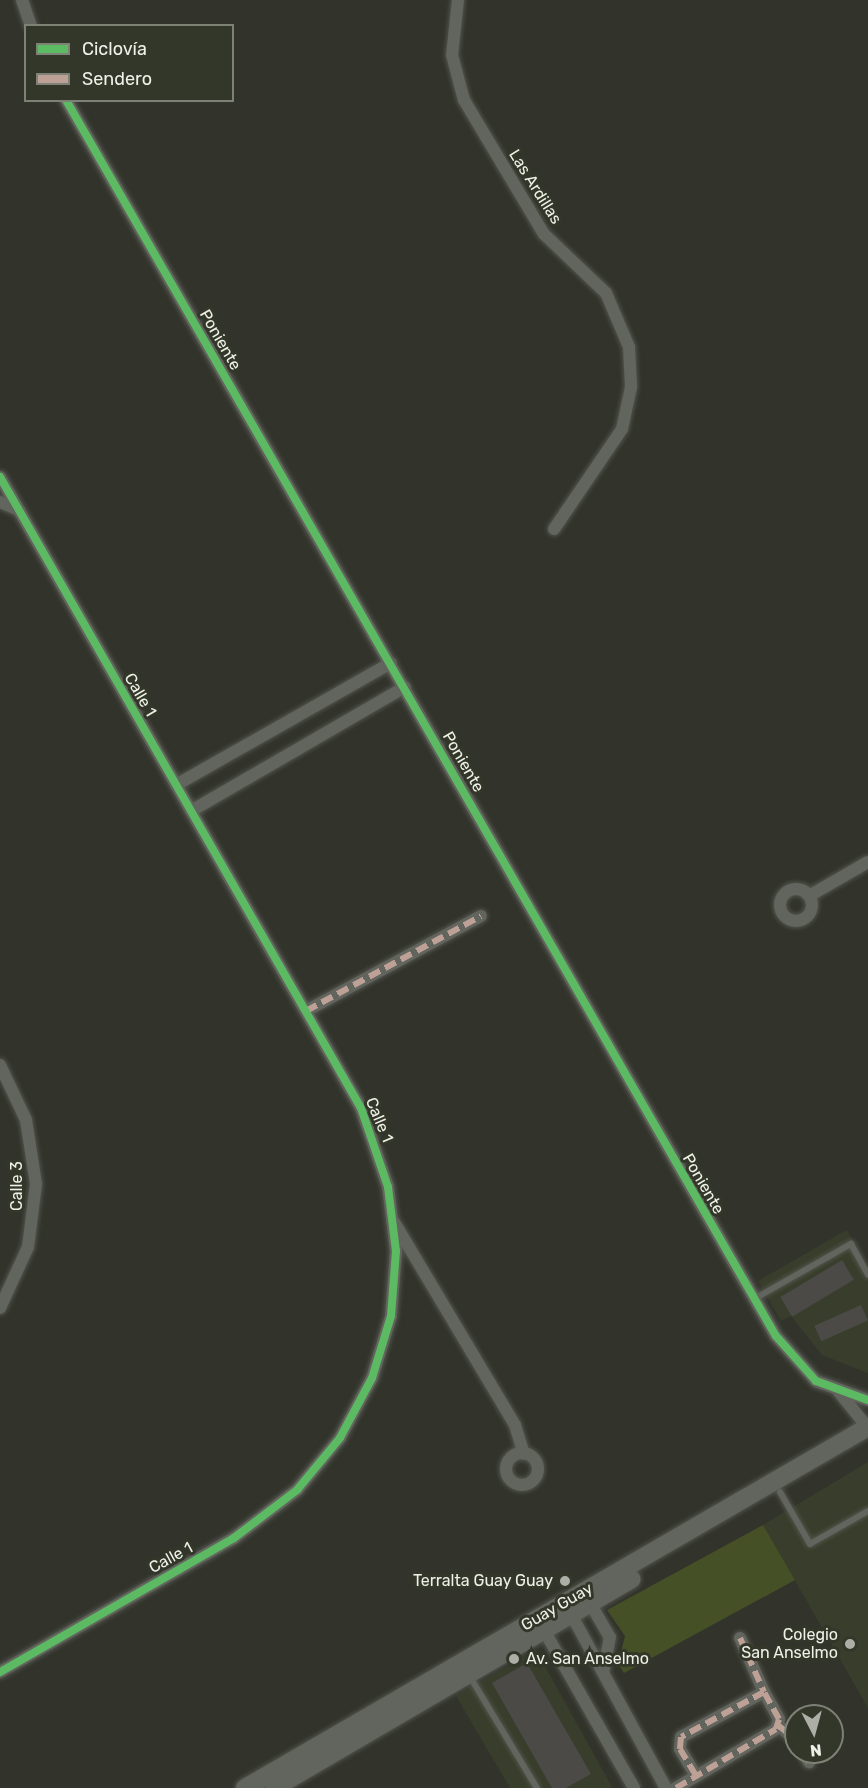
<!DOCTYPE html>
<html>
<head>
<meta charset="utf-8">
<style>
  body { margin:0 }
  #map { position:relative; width:868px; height:1788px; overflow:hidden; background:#32342c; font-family:Rubik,sans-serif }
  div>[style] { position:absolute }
  .built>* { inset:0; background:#383e2b }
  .green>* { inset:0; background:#455027 }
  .building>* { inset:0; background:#4b4a47; transform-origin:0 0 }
  .roads { filter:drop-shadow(0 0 2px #51534b) drop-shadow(0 0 2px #51534b) }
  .lane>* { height:6px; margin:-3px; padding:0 3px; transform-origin:3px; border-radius:3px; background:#62645e }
  .street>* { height:12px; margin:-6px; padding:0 6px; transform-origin:6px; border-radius:6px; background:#62645e }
  .street>.ring { margin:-6px; padding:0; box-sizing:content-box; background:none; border:12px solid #62645e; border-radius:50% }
  .secondary>* { height:18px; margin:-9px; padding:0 9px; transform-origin:9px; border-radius:9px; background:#62645e }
  .quiet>* { height:6px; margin-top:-3px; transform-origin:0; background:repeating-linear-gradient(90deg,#bda197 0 12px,transparent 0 18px) }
  .cycleway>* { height:8px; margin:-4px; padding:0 4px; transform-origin:4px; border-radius:4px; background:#5cba63 }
  .dots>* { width:16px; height:16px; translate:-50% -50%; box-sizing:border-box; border:3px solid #333729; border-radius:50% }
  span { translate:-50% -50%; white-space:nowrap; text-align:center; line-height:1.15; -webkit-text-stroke:6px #333729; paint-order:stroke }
  .street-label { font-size:16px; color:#eff1e8 }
  .poi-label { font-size:16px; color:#eff1e8 }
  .right { translate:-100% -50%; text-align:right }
  .left { translate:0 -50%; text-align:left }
  .legend { position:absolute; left:24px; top:24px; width:210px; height:78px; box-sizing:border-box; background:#333729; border:2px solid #7e8175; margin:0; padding:8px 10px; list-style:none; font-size:18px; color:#eff1e8 }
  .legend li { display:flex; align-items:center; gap:12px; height:30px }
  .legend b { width:30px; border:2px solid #7e8175 }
  .north { position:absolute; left:784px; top:1704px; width:60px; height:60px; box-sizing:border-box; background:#333729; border:2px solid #7e8175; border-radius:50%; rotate:174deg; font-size:16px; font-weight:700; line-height:24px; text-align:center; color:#eff1e8 }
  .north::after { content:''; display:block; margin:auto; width:21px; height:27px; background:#adafa6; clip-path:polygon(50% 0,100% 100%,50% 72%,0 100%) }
</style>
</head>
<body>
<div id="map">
  <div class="built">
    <div style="clip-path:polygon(847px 1230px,868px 1267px,868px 1373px,822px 1355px,791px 1316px,781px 1321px,758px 1281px)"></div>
    <div style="clip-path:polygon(868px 1462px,868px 1708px,763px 1525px)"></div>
    <div style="clip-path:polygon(536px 1650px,612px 1787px,611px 1788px,510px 1788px,456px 1696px)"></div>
  </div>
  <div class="green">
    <div style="clip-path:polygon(763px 1525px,795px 1580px,624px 1673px,618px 1664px,625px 1636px,607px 1610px)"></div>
  </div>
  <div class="building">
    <div style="left:842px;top:1260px;width:23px;height:72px;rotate:59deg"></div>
    <div style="left:861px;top:1305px;width:17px;height:51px;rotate:66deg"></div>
    <div style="clip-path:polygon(527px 1663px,591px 1774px,566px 1788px,552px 1788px,492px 1683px)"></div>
  </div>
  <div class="roads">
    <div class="lane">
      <div style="left:754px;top:1299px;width:112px;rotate:-29.6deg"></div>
      <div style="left:851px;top:1244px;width:35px;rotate:61deg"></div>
      <div style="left:780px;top:1492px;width:60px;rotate:60deg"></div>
      <div style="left:810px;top:1544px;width:67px;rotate:-29.6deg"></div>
      <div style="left:469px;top:1675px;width:132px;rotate:59deg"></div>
    </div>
    <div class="street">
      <div style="left:22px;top:0;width:28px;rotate:71deg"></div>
      <div style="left:458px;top:0;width:55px;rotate:96.2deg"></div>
      <div style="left:452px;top:55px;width:47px;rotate:75.1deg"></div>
      <div style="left:464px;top:100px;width:156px;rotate:59.2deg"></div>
      <div style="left:544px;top:234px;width:86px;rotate:43.6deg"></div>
      <div style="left:606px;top:293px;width:59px;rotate:66.9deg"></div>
      <div style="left:629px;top:347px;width:40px;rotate:87.1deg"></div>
      <div style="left:631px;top:387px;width:43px;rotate:102.1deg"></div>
      <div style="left:622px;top:429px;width:121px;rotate:124.2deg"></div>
      <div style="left:66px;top:100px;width:1425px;rotate:60.13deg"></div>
      <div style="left:776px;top:1336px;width:60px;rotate:48.4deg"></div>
      <div style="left:816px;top:1381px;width:55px;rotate:20.1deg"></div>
      <div style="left:0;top:477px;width:727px;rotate:60.23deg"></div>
      <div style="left:361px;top:1108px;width:83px;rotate:71.1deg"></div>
      <div style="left:388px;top:1187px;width:64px;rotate:82.9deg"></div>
      <div style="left:396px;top:1251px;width:65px;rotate:94.4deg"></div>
      <div style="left:391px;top:1316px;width:65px;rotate:107deg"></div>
      <div style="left:372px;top:1378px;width:68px;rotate:118.1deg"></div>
      <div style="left:340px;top:1438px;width:67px;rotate:129.6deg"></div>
      <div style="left:297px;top:1490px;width:79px;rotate:142.7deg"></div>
      <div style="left:234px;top:1538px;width:270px;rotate:150.2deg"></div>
      <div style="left:0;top:502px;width:21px;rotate:23deg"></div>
      <div style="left:176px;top:785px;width:247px;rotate:-29.6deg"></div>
      <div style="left:191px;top:811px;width:247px;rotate:-30.1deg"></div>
      <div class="ring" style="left:780px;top:889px;width:20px;height:20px"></div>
      <div style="left:809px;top:896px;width:68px;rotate:-30deg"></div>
      <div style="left:306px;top:1011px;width:199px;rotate:-28.5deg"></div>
      <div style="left:0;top:1065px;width:61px;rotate:64.7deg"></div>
      <div style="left:26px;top:1120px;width:65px;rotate:81.1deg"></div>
      <div style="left:36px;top:1184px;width:64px;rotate:97.2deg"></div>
      <div style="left:28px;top:1247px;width:67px;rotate:114.7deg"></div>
      <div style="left:394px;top:1222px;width:236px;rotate:59.2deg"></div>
      <div style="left:515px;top:1425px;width:30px;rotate:73deg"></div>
      <div style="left:839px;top:1392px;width:46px;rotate:51.1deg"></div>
      <div class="ring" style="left:506px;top:1453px;width:20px;height:20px"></div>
      <div style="left:590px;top:1603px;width:39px;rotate:60deg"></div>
      <div style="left:610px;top:1637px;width:33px;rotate:101deg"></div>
      <div style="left:571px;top:1614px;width:198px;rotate:61.4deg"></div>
      <div style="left:541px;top:1625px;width:188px;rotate:60.3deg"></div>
      <div style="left:740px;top:1638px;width:59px;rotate:66deg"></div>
      <div style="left:779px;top:1726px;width:22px;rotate:39deg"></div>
      <div style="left:803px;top:1752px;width:12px;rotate:59deg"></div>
      <div style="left:676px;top:1788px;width:116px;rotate:-30.5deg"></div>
      <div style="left:776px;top:1729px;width:10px;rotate:-73deg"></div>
      <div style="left:779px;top:1719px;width:31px;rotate:-119deg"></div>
      <div style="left:764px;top:1692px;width:94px;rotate:151.5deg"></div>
      <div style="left:681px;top:1737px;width:12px;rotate:95deg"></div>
      <div style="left:680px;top:1749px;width:31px;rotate:59deg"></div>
    </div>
    <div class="secondary">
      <div style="left:245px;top:1788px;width:720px;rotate:-30.09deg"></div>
      <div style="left:274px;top:1788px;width:414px;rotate:-30.3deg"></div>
    </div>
  </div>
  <div class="quiet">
    <div style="left:306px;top:1011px;width:199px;rotate:-28.5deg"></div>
    <div style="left:740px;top:1638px;width:59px;rotate:66deg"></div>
    <div style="left:779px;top:1726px;width:22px;rotate:39deg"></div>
    <div style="left:803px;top:1752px;width:12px;rotate:59deg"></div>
    <div style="left:676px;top:1788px;width:116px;rotate:-30.5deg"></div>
    <div style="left:776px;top:1729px;width:10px;rotate:-73deg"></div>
    <div style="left:779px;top:1719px;width:31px;rotate:-119deg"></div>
    <div style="left:764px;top:1692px;width:94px;rotate:151.5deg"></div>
    <div style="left:681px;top:1737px;width:12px;rotate:95deg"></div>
    <div style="left:680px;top:1749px;width:31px;rotate:59deg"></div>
  </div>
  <div class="cycleway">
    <div style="left:66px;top:100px;width:1425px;rotate:60.13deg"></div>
    <div style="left:776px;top:1336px;width:60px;rotate:48.4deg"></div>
    <div style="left:816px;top:1381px;width:55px;rotate:20.1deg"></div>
    <div style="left:0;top:477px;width:727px;rotate:60.23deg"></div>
    <div style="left:361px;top:1108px;width:83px;rotate:71.1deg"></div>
    <div style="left:388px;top:1187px;width:64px;rotate:82.9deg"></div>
    <div style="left:396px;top:1251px;width:65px;rotate:94.4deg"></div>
    <div style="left:391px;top:1316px;width:65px;rotate:107deg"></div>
    <div style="left:372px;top:1378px;width:68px;rotate:118.1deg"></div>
    <div style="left:340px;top:1438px;width:67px;rotate:129.6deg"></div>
    <div style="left:297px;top:1490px;width:79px;rotate:142.7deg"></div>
    <div style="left:234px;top:1538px;width:270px;rotate:150.2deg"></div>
  </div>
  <div class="dots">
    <div style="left:565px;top:1581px;background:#adafa6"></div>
    <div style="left:850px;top:1644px;background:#adafa6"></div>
    <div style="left:514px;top:1659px;background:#adafa6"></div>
  </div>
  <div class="street-label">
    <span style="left:535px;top:187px;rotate:58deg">Las Ardillas</span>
    <span style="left:220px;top:340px;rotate:60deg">Poniente</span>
    <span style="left:140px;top:695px;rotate:60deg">Calle 1</span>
    <span style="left:463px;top:762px;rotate:60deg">Poniente</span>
    <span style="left:379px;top:1120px;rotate:67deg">Calle 1</span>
    <span style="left:703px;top:1184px;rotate:60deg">Poniente</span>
    <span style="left:17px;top:1186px;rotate:-90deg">Calle 3</span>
    <span style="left:171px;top:1558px;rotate:-29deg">Calle 1</span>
    <span style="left:557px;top:1607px;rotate:-30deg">Guay Guay</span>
  </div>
  <div class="poi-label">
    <span class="right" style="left:553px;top:1581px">Terralta Guay Guay</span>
    <span class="right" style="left:838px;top:1644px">Colegio<br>San Anselmo</span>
    <span class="left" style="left:526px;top:1659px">Av. San Anselmo</span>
  </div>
  <ul class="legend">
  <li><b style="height:8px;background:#5cba63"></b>Ciclovía</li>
  <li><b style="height:8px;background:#bda197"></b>Sendero</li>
  </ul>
  <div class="north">N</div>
</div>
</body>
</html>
